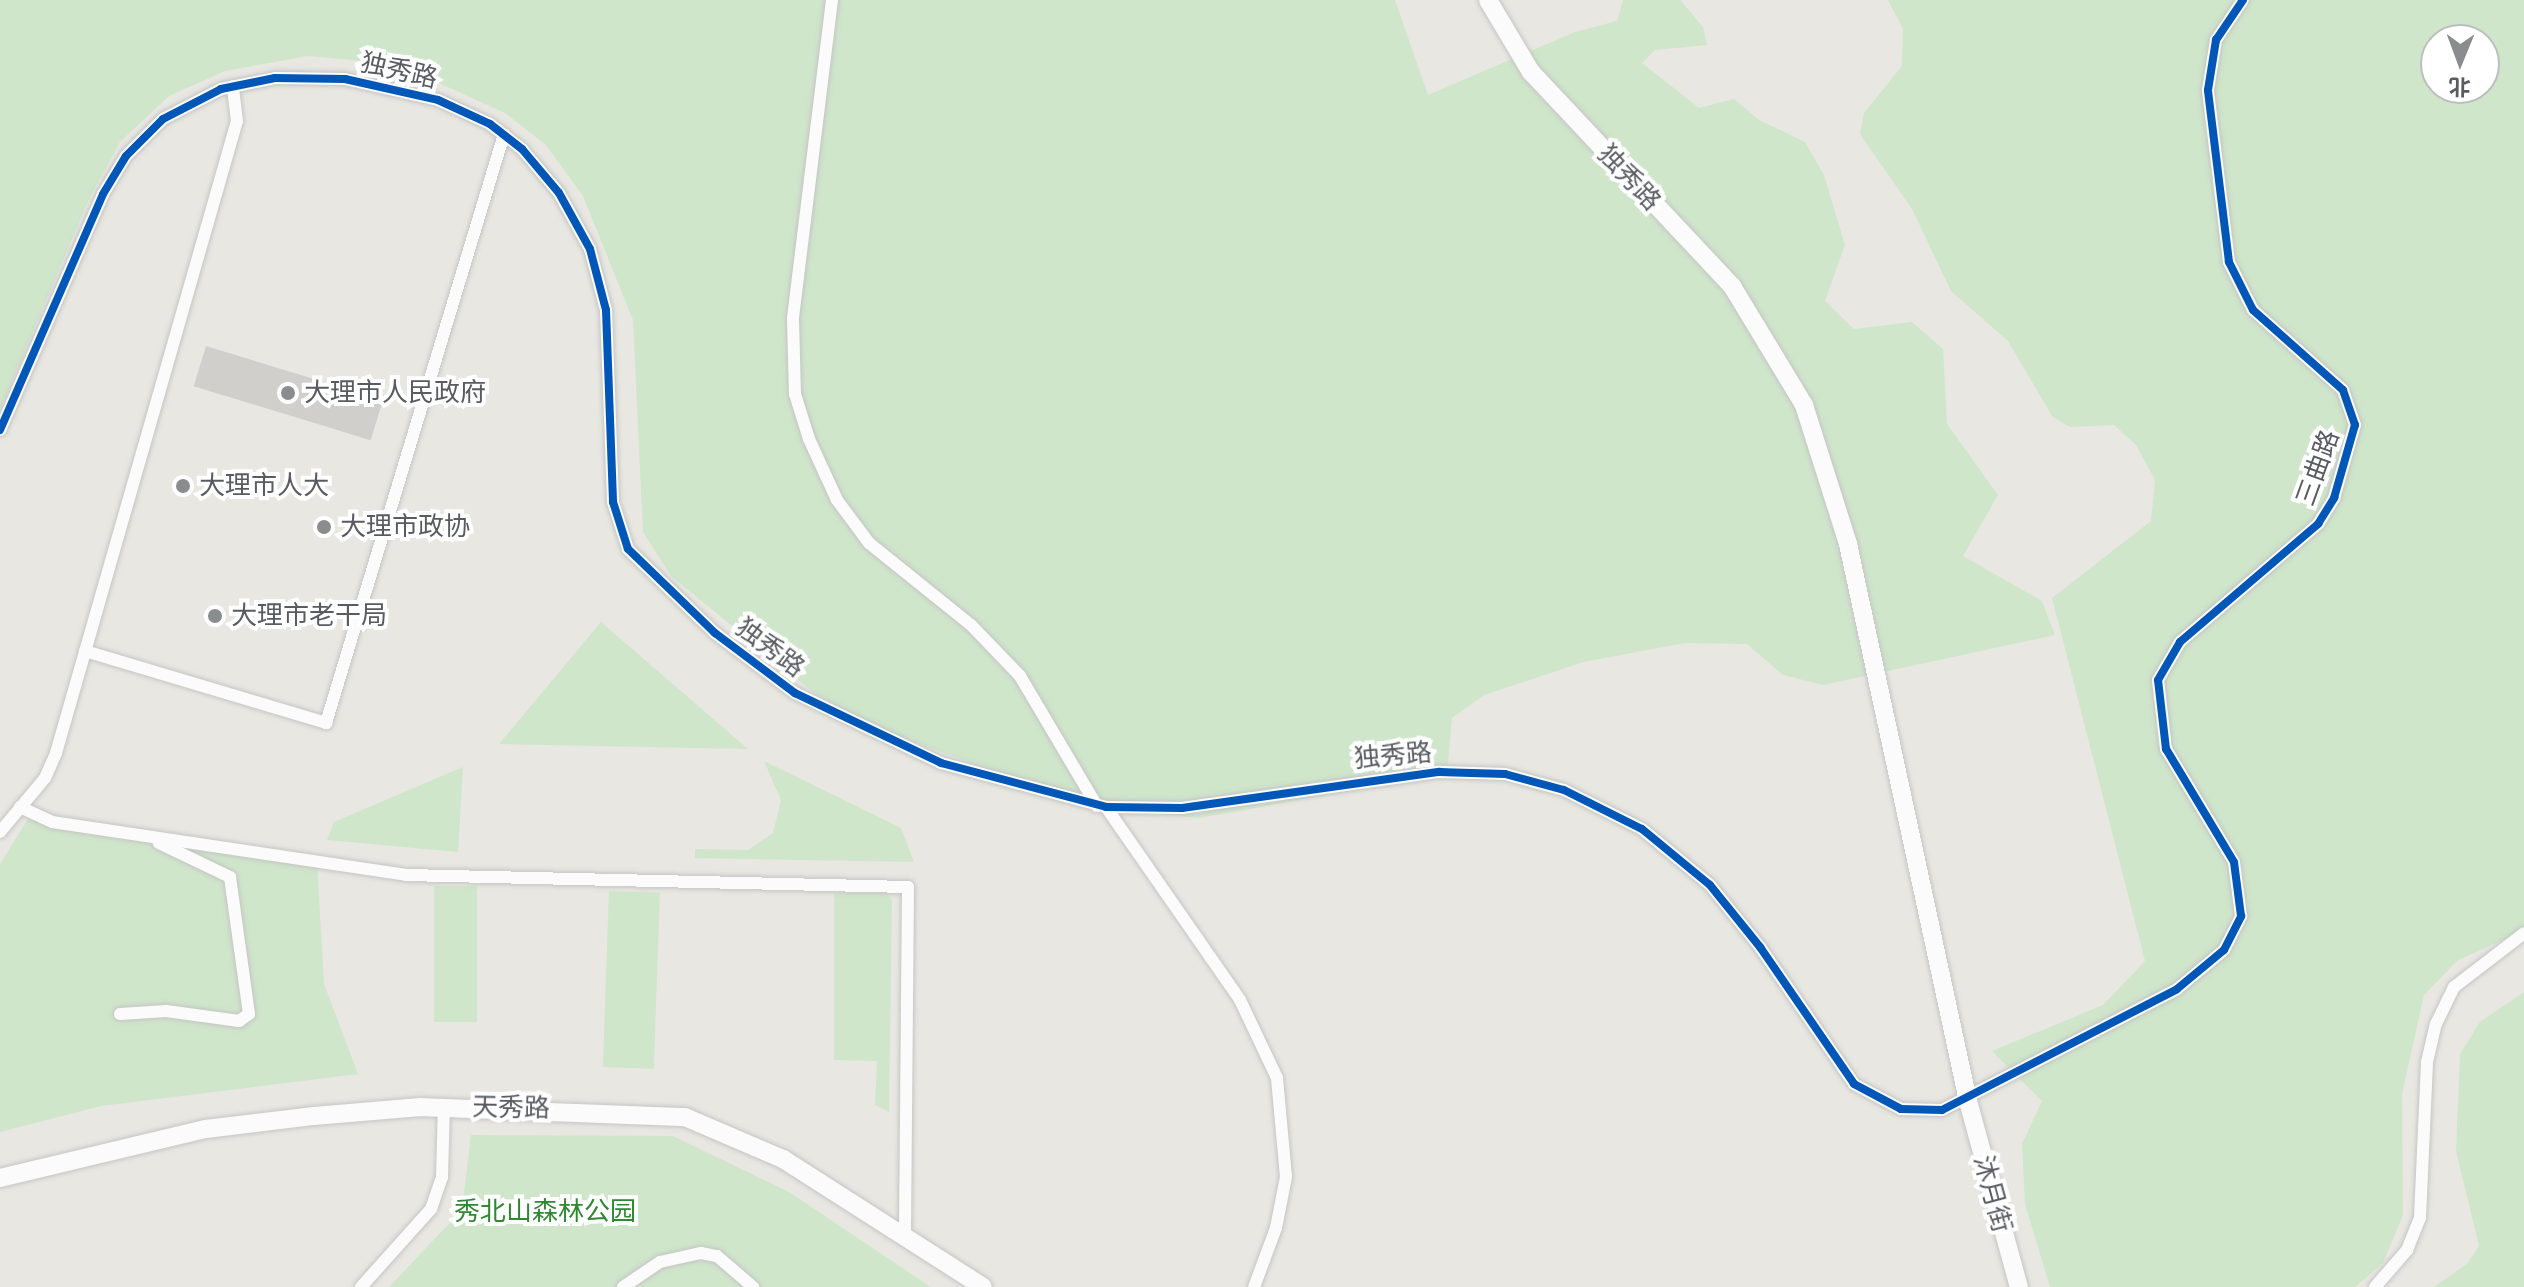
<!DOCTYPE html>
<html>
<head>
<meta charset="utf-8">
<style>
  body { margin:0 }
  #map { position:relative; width:2524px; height:1287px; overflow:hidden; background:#e8e7e2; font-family:Poppins,"Noto Sans SC",sans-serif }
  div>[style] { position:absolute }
  .green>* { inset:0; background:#cfe6cb; transform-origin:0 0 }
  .building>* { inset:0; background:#d0cfcc; transform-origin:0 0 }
  .roads { filter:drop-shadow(0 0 2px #c5c5c3) drop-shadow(0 0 2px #c5c5c3) }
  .street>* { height:12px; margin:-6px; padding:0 6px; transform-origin:6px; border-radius:6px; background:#fcfbfb }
  .secondary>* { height:18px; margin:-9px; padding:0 9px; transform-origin:9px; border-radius:9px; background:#fcfbfb }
  .cycleway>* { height:8px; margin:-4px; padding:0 4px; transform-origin:4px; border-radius:4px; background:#0057b8 }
  .dots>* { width:22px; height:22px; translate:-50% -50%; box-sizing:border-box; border:4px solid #fff; border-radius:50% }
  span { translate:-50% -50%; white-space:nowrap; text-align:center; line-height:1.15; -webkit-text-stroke:8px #fff; paint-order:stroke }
  .street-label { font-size:26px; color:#585c61 }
  .poi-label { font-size:26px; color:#585c61 }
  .left { translate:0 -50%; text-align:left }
  .park-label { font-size:26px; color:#318732 }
  .north { position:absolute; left:2420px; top:24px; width:80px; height:80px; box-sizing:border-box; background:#fff; border:2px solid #bcbec0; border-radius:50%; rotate:181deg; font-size:22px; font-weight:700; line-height:32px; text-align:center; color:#585c61 }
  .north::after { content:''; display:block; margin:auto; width:28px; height:36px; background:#8a8d8e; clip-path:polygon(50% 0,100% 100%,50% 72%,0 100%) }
</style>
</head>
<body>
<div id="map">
  <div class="green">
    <div style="clip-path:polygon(0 0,1395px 0,1428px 95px,1575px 32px,1617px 21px,1623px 0,1680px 0,1703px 27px,1707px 45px,1655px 50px,1642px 63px,1699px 108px,1734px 99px,1759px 120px,1805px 142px,1824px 175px,1845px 245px,1825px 301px,1854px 329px,1912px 322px,1943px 349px,1947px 424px,1998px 495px,1963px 556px,2042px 601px,2055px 635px,1823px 685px,1783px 675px,1747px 644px,1685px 643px,1583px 662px,1484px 695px,1452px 718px,1447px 774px,1198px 818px,1090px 807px,882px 730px,814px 693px,671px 576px,643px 532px,633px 320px,583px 196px,546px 145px,505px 113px,397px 64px,308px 56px,225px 71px,169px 96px,120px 142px,89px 199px,0 410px)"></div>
    <div style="clip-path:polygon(evenodd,1888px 0,2524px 0,2524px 931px,2458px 960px,2424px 995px,2402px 1094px,2403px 1215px,2383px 1263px,2355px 1287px,2050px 1287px,2025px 1204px,2022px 1144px,2042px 1101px,1992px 1051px,2103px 1005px,2145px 961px,2052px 598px,2151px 521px,2155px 480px,2136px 445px,2114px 425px,2070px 427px,2052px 416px,2008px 341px,1951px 291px,1912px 209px,1860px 134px,1864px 113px,1902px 66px,1903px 29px,1888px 0,2436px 40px,2484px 40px,2484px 88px,2436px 88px,2436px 40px)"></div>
    <div style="clip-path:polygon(601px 622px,748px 749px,499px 744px)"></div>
    <div style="clip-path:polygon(764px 761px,901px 828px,914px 862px,695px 858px,695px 849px,748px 850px,773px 833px,781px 800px)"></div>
    <div style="clip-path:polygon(463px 767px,458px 852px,327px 840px,334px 822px)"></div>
    <div style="clip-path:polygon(31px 814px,317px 862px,324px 984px,358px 1074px,101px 1106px,0 1132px,0 864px)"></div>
    <div style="left:434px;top:886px;width:43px;height:136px"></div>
    <div style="left:609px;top:891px;width:51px;height:176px;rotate:2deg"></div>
    <div style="clip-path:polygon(834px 893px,886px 893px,892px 901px,889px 1112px,875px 1105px,877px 1061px,834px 1060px)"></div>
    <div style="clip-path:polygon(2524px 992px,2524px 1287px,2434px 1287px,2468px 1263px,2479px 1246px,2456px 1151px,2460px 1054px,2480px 1022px)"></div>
    <div style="clip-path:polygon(471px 1135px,673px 1136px,789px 1192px,931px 1287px,389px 1287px,462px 1210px)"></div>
  </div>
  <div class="building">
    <div style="left:206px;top:346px;width:185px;height:42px;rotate:17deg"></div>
  </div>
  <div class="roads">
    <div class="street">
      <div style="left:832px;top:0;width:321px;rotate:97deg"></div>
      <div style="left:793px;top:319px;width:75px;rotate:88.5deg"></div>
      <div style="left:795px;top:394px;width:47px;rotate:72.7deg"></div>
      <div style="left:809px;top:439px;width:67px;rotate:65.3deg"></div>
      <div style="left:837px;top:500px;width:54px;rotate:53.3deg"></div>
      <div style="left:869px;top:543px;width:131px;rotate:38.8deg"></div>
      <div style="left:971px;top:625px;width:71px;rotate:46.1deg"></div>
      <div style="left:1020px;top:676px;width:151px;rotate:59.4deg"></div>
      <div style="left:0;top:430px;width:257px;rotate:-66.4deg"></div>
      <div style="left:103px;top:194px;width:44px;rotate:-58.8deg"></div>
      <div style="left:126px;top:156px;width:52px;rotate:-45deg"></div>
      <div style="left:163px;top:119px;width:65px;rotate:-27.3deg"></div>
      <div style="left:221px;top:89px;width:55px;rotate:-11.5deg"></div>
      <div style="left:275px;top:78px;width:70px;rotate:0.8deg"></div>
      <div style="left:345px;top:79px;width:95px;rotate:12.7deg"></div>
      <div style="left:438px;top:100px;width:57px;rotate:24.8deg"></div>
      <div style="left:490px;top:124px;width:41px;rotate:38deg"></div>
      <div style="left:522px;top:149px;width:57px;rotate:49.9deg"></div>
      <div style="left:559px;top:193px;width:64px;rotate:61deg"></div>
      <div style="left:590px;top:249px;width:63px;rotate:75.3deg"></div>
      <div style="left:606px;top:310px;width:192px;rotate:87.9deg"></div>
      <div style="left:613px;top:502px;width:49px;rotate:72.3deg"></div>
      <div style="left:628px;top:549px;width:121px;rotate:44deg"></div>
      <div style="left:715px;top:633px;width:100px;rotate:36.9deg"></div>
      <div style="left:795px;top:693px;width:162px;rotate:25.6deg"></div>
      <div style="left:941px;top:763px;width:171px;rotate:14.9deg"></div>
      <div style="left:1106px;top:807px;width:76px;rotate:0.8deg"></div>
      <div style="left:1182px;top:808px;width:260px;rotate:-8deg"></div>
      <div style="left:1439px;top:772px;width:66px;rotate:1.7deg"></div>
      <div style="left:1505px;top:774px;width:61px;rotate:15.2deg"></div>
      <div style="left:1564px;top:790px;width:87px;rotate:26.6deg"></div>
      <div style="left:1642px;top:829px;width:88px;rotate:39.5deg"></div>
      <div style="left:1710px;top:885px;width:80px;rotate:51.1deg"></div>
      <div style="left:1760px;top:947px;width:166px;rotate:55.5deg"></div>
      <div style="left:1854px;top:1084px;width:53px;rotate:28deg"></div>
      <div style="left:1901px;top:1109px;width:41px;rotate:1.4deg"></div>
      <div style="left:1942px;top:1110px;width:264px;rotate:-27.2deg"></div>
      <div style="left:2177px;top:989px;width:61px;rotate:-39.7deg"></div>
      <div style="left:2224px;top:950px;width:38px;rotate:-63deg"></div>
      <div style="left:2241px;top:916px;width:54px;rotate:-97.4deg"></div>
      <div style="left:2234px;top:862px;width:132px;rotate:-121deg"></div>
      <div style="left:2166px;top:749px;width:69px;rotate:-96.6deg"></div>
      <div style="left:2158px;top:680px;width:44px;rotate:-59.9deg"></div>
      <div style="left:2180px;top:642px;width:182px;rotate:-40.5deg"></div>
      <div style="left:2318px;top:524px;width:31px;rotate:-58deg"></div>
      <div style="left:2334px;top:498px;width:76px;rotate:-74deg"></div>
      <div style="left:2355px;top:425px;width:37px;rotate:-109deg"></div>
      <div style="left:2343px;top:390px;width:120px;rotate:-138.4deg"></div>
      <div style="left:2253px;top:310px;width:54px;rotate:-116.6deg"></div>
      <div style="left:2229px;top:262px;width:173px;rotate:-97deg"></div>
      <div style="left:2208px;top:90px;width:51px;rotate:-80.9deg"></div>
      <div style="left:2216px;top:40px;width:48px;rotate:-56deg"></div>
      <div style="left:85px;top:651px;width:252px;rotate:16.6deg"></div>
      <div style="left:326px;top:723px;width:615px;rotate:-73.18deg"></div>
      <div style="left:20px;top:807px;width:35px;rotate:25deg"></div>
      <div style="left:52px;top:822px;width:358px;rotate:8.5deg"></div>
      <div style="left:406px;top:875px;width:502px;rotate:1.37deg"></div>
      <div style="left:908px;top:887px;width:352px;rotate:90.5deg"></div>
      <div style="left:1106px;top:807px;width:235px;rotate:55.2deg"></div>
      <div style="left:1240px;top:1000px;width:86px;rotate:64.6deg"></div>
      <div style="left:1277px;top:1078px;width:99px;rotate:84.8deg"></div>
      <div style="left:1286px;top:1177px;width:52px;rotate:101.1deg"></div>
      <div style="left:1276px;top:1228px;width:63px;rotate:110.4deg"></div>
      <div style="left:0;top:832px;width:70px;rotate:-50.2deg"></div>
      <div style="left:45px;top:778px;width:27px;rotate:-66deg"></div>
      <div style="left:56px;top:753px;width:657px;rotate:-74.02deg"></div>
      <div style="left:237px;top:121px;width:35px;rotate:-97deg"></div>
      <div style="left:120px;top:1014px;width:46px;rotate:-3.7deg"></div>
      <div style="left:166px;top:1011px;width:74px;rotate:7.8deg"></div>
      <div style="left:239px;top:1021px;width:12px;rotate:-35deg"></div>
      <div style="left:249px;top:1014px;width:138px;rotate:-97.9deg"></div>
      <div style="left:230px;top:877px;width:79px;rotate:-154.4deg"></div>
      <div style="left:361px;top:1287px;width:105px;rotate:-48.1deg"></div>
      <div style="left:431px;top:1209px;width:34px;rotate:-71deg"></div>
      <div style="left:442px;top:1177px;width:70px;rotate:-88.4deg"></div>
      <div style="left:623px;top:1287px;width:45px;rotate:-34deg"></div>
      <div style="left:660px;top:1262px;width:42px;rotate:-12.4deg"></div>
      <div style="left:701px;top:1253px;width:16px;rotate:11deg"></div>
      <div style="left:717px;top:1256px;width:48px;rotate:40.7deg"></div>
      <div style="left:2375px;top:1287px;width:49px;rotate:-49.1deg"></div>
      <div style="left:2407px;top:1250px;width:35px;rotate:-68deg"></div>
      <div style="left:2420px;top:1217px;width:155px;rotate:-87.4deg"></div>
      <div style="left:2427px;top:1062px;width:39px;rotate:-77deg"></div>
      <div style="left:2436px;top:1024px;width:41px;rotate:-64.1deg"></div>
      <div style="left:2454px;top:987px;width:88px;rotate:-37.6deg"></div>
    </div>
    <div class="secondary">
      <div style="left:1488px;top:0;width:84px;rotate:59.2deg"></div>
      <div style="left:1531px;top:72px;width:294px;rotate:46.8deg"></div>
      <div style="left:1732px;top:286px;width:139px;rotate:58.8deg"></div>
      <div style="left:1804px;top:405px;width:146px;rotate:72.4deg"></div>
      <div style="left:1848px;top:544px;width:570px;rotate:77.84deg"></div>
      <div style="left:1968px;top:1101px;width:193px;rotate:74.7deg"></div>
      <div style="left:0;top:1178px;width:212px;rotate:-13.4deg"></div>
      <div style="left:206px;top:1129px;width:109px;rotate:-6.9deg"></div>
      <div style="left:314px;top:1116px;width:107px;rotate:-4.8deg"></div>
      <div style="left:421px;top:1107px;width:264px;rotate:2.2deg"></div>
      <div style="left:685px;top:1117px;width:107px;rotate:23.2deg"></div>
      <div style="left:783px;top:1159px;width:237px;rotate:32.6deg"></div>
    </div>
  </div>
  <div class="cycleway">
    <div style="left:0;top:430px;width:257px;rotate:-66.4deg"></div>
    <div style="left:103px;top:194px;width:44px;rotate:-58.8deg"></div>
    <div style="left:126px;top:156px;width:52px;rotate:-45deg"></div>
    <div style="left:163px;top:119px;width:65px;rotate:-27.3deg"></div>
    <div style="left:221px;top:89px;width:55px;rotate:-11.5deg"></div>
    <div style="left:275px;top:78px;width:70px;rotate:0.8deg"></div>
    <div style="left:345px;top:79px;width:95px;rotate:12.7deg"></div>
    <div style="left:438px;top:100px;width:57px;rotate:24.8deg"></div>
    <div style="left:490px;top:124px;width:41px;rotate:38deg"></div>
    <div style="left:522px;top:149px;width:57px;rotate:49.9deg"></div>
    <div style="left:559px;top:193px;width:64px;rotate:61deg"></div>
    <div style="left:590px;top:249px;width:63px;rotate:75.3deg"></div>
    <div style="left:606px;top:310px;width:192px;rotate:87.9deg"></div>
    <div style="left:613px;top:502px;width:49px;rotate:72.3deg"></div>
    <div style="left:628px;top:549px;width:121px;rotate:44deg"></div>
    <div style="left:715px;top:633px;width:100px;rotate:36.9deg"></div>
    <div style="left:795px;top:693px;width:162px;rotate:25.6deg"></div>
    <div style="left:941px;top:763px;width:171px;rotate:14.9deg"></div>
    <div style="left:1106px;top:807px;width:76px;rotate:0.8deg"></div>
    <div style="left:1182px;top:808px;width:260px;rotate:-8deg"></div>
    <div style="left:1439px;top:772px;width:66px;rotate:1.7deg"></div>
    <div style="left:1505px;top:774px;width:61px;rotate:15.2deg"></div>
    <div style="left:1564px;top:790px;width:87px;rotate:26.6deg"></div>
    <div style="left:1642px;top:829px;width:88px;rotate:39.5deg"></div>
    <div style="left:1710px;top:885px;width:80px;rotate:51.1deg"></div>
    <div style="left:1760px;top:947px;width:166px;rotate:55.5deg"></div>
    <div style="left:1854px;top:1084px;width:53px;rotate:28deg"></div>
    <div style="left:1901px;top:1109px;width:41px;rotate:1.4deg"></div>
    <div style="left:1942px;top:1110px;width:264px;rotate:-27.2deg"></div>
    <div style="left:2177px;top:989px;width:61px;rotate:-39.7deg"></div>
    <div style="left:2224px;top:950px;width:38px;rotate:-63deg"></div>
    <div style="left:2241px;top:916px;width:54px;rotate:-97.4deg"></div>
    <div style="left:2234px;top:862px;width:132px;rotate:-121deg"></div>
    <div style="left:2166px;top:749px;width:69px;rotate:-96.6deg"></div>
    <div style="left:2158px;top:680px;width:44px;rotate:-59.9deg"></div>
    <div style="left:2180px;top:642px;width:182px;rotate:-40.5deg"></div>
    <div style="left:2318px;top:524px;width:31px;rotate:-58deg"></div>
    <div style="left:2334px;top:498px;width:76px;rotate:-74deg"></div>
    <div style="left:2355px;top:425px;width:37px;rotate:-109deg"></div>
    <div style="left:2343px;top:390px;width:120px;rotate:-138.4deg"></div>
    <div style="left:2253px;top:310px;width:54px;rotate:-116.6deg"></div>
    <div style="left:2229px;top:262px;width:173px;rotate:-97deg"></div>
    <div style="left:2208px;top:90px;width:51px;rotate:-80.9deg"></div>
    <div style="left:2216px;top:40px;width:48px;rotate:-56deg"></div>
  </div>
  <div class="dots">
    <div style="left:288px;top:393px;background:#8a8d8e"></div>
    <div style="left:183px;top:486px;background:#8a8d8e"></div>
    <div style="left:324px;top:527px;background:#8a8d8e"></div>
    <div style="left:215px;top:616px;background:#8a8d8e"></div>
  </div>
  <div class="street-label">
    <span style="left:399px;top:71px;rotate:13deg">独秀路</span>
    <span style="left:1629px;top:178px;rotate:47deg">独秀路</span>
    <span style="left:2318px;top:468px;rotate:-70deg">三曲路</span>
    <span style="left:770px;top:648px;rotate:37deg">独秀路</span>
    <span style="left:1393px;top:756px;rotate:-5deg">独秀路</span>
    <span style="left:511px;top:1108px;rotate:1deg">天秀路</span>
    <span style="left:1992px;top:1194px;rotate:75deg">沐月街</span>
  </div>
  <div class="poi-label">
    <span class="left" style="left:304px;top:393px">大理市人民政府</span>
    <span class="left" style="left:199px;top:486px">大理市人大</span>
    <span class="left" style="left:340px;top:527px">大理市政协</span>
    <span class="left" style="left:231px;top:616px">大理市老干局</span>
  </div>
  <div class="park-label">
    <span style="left:545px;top:1212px">秀北山森林公园</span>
  </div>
  <div class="north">北</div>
</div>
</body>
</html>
